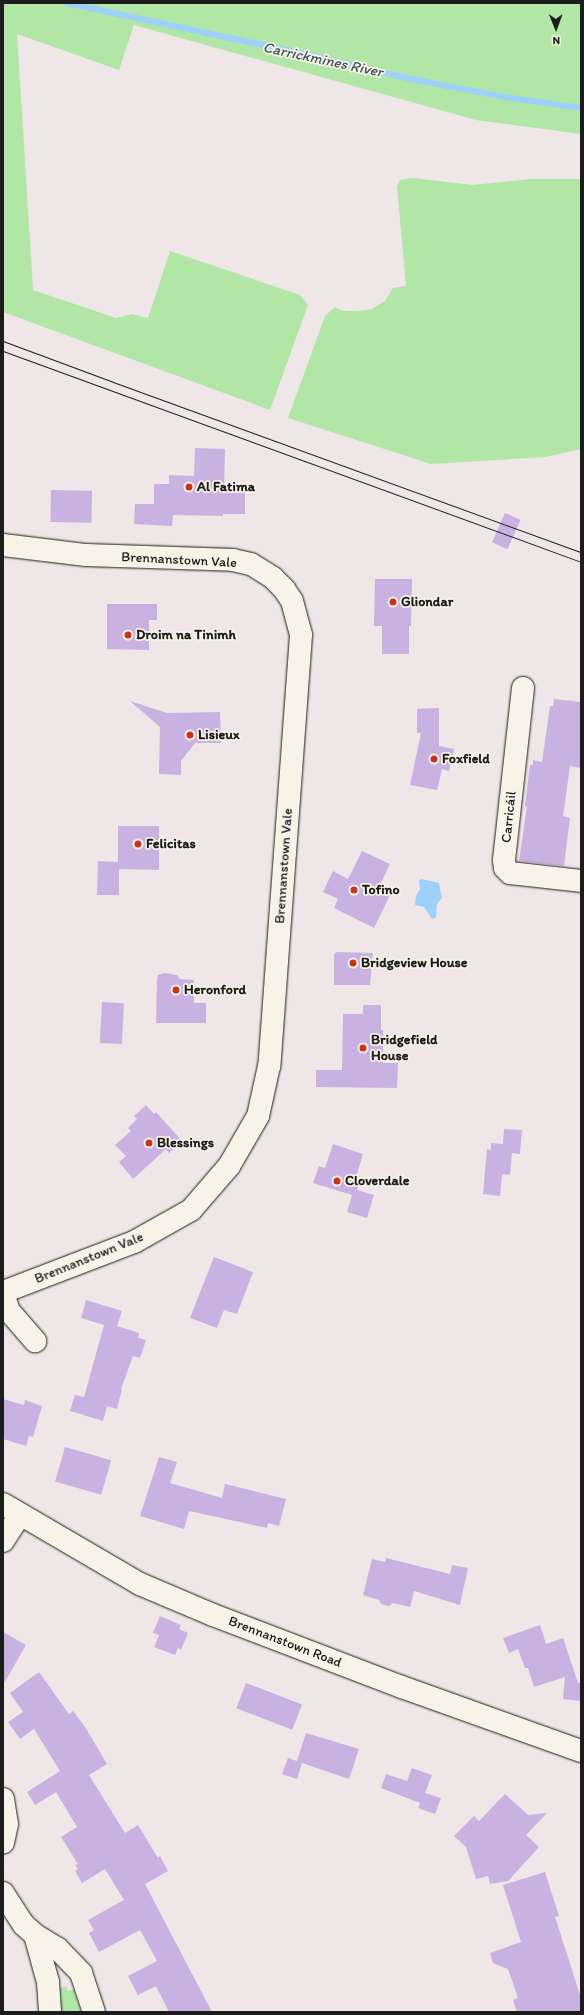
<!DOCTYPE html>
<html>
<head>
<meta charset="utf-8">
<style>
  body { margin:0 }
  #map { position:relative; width:584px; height:2015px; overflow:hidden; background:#eee6e7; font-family:Itim,sans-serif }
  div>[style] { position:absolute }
  .green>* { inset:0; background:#b2e6a7 }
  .water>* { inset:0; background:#9dd0fa }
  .stream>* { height:5.5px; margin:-2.75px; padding:0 2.75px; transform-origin:2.75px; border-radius:2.75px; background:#9dd0fa }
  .building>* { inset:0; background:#c9b2e2; transform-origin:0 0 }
  .roads { filter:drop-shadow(0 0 1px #1c1c1c) drop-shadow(0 0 1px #1c1c1c) }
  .minor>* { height:22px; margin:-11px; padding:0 11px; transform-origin:11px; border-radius:11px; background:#f7f3e8 }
  .tram>* { height:1px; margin:-0.5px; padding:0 0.5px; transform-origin:0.5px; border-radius:0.5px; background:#1c1c1c }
  .dots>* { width:11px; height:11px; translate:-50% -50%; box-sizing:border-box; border:2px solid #f7f3e8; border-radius:50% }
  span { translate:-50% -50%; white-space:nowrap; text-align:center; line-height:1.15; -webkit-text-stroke:3.5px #f7f3e8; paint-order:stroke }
  .poi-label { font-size:14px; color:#1c1c1c; font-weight:700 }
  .left { translate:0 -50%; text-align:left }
  .street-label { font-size:14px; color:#1c1c1c }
  .water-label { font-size:15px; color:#43525f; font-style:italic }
  .frame { position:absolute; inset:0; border:4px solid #1c1c1c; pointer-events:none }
  .north { position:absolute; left:536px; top:8px; width:40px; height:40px; -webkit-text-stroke:3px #f7f3e8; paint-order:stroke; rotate:179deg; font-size:11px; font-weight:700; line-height:16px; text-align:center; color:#1c1c1c }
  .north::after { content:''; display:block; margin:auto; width:14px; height:18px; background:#1c1c1c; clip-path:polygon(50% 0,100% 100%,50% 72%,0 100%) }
</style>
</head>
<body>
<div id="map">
  <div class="green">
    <div style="clip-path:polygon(3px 3px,581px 3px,581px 134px,476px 120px,134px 25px,119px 70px,17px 34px,33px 290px,116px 318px,132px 314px,148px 318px,170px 251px,300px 295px,308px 305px,270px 410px,3px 312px)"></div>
    <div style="clip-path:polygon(413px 178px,473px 185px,530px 179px,581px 179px,581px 449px,545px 457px,431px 464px,288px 418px,325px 316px,335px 307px,343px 311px,357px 311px,372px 309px,385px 301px,393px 288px,406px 286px,397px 187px,400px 180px)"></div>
    <div style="clip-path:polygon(66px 1986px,68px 1991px,74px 1989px,81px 2012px,57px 2012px,56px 1989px)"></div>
  </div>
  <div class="water">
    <div style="clip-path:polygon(421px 879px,439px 883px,442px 898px,437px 904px,436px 917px,432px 919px,424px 907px,415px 905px,416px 896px,420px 889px,419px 881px)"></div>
  </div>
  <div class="stream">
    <div style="left:67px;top:3px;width:234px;rotate:12.1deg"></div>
    <div style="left:296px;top:52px;width:118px;rotate:13.2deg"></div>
    <div style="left:411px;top:79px;width:96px;rotate:10.8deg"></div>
    <div style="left:505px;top:97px;width:77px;rotate:8.2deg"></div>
  </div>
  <div class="building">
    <div style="clip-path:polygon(195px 448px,225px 449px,224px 489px,245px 489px,245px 514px,223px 514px,223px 516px,173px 515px,172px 526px,134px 524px,135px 504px,154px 504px,154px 484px,169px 484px,169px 475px,194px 476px)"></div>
    <div style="left:51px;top:490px;width:41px;height:32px;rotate:1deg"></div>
    <div style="left:505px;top:513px;width:17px;height:32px;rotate:24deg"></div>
    <div style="clip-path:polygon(375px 579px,412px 579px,411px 626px,409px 626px,409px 654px,382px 654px,382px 626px,374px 626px)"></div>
    <div style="clip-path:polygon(107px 604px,157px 604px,157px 620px,149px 620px,149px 650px,107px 649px)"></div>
    <div style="clip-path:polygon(554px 699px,581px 702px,581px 768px,570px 766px,563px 816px,570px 818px,564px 866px,519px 861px,527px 806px,525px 806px,530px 765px,533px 765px,533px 760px,542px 762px,550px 706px,553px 706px)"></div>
    <div style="clip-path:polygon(130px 701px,167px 713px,220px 712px,221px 743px,195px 743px,181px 761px,181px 775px,159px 774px,160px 727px)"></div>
    <div style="clip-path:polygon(439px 708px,439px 746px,454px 749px,449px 771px,442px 769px,437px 790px,410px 785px,421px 733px,417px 733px,417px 709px)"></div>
    <div style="clip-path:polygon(118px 826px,159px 826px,159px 870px,119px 869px,119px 895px,97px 895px,98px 861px,118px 862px)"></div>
    <div style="clip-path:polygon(362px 851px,390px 864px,379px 887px,391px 893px,374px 928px,334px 908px,338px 899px,323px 892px,333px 871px,348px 879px)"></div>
    <div style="clip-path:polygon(336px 952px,373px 953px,370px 985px,334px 985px,334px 955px)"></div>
    <div style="clip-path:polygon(164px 973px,177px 975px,180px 979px,194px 980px,194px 1003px,206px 1003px,206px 1023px,156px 1023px,157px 979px,158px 975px)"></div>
    <div style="left:102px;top:1002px;width:22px;height:41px;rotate:3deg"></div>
    <div style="clip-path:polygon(363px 1005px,381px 1005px,381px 1030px,383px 1030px,383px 1063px,398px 1063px,397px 1088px,316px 1087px,316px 1070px,342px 1070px,343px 1014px,363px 1014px)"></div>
    <div style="clip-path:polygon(146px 1105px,154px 1114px,156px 1112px,182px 1141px,169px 1153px,166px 1149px,133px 1179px,119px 1162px,126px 1156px,115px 1145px,131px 1131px,128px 1128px,137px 1119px,134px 1116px)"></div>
    <div style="clip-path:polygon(504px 1129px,522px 1130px,520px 1154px,512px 1153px,510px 1175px,502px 1174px,500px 1196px,483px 1194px,487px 1149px,491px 1150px,491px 1143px,503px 1144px)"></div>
    <div style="clip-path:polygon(333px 1144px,363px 1154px,356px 1177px,361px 1179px,357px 1190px,374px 1195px,367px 1218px,347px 1212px,352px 1195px,313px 1183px,319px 1166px,325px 1168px)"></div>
    <div style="clip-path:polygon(214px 1257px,253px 1272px,237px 1314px,224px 1310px,217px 1328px,190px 1318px)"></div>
    <div style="clip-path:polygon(86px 1300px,122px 1311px,117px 1326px,139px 1333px,138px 1338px,146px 1340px,140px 1358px,133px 1356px,121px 1389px,122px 1389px,117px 1409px,107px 1406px,103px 1421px,70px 1411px,75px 1395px,84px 1397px,104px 1325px,81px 1318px)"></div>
    <div style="clip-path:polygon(3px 1399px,24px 1405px,25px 1400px,42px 1406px,33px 1437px,29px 1436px,26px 1446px,3px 1439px)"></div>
    <div style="left:65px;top:1447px;width:48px;height:36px;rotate:16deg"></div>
    <div style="clip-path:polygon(159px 1457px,177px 1462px,170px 1483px,222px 1498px,225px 1484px,286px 1499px,279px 1526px,268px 1523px,267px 1528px,189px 1511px,184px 1529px,140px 1516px)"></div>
    <div style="clip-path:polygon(386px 1558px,450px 1574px,452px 1565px,468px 1568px,460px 1605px,414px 1591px,410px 1607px,393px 1603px,389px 1606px,381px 1604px,379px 1600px,363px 1595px,372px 1559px,385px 1562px)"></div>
    <div style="clip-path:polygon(160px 1616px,181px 1625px,179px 1629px,188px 1633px,181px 1650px,178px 1648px,175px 1655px,154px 1647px,159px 1635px,153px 1633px)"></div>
    <div style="clip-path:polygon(540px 1625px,546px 1644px,563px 1638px,578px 1683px,581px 1683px,581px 1701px,563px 1699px,565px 1677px,534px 1687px,528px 1668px,525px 1668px,518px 1649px,509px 1653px,503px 1638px)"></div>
    <div style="clip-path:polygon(3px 1632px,26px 1645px,3px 1685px)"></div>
    <div style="clip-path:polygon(39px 1672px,69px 1714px,73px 1711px,85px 1727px,107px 1764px,89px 1775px,125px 1833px,138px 1825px,158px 1858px,160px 1856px,168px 1871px,145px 1884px,212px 2012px,169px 2012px,156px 1986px,138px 1995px,128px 1976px,157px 1961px,140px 1930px,99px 1952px,89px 1933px,94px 1930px,88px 1920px,124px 1900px,105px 1869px,82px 1883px,75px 1871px,78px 1869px,75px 1865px,78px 1864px,61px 1837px,77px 1827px,56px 1792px,35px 1805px,27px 1792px,60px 1771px,34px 1729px,20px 1739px,8px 1722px,23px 1712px,10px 1693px)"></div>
    <div style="left:246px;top:1683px;width:60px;height:27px;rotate:21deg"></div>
    <div style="clip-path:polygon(306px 1733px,359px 1749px,349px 1779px,302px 1763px,297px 1779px,282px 1774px,288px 1758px,297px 1761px)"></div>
    <div style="clip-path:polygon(412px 1768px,432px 1775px,425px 1793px,441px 1798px,435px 1814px,418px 1808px,420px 1803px,381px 1788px,386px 1774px,407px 1781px)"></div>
    <div style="clip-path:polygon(505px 1794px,528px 1815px,547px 1813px,526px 1835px,539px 1847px,508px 1881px,490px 1884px,488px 1876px,476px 1879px,466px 1847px,454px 1836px,474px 1816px,479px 1821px)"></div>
    <div style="clip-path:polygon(545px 1872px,559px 1916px,555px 1917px,581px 1998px,581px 2012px,517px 2012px,513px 2000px,518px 1998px,508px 1969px,493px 1963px,490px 1953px,521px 1942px,503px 1885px)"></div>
  </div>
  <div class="roads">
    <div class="minor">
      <div style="left:3px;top:545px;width:84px;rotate:6.9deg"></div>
      <div style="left:86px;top:555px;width:147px;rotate:1.9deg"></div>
      <div style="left:233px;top:560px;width:18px;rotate:13deg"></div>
      <div style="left:251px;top:564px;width:26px;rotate:32deg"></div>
      <div style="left:273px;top:578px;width:16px;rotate:45deg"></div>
      <div style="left:284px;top:589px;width:14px;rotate:56deg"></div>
      <div style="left:292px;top:601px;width:35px;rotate:75deg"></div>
      <div style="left:301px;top:635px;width:432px;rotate:94.2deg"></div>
      <div style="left:269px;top:1066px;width:51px;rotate:102.4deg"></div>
      <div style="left:258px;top:1116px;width:58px;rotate:120.1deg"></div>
      <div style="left:229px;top:1166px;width:58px;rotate:130.8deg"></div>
      <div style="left:191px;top:1210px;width:65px;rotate:150.7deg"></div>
      <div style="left:134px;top:1242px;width:140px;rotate:159.1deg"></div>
      <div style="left:523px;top:688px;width:173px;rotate:96.3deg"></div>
      <div style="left:504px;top:860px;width:8px;rotate:83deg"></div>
      <div style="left:505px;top:868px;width:7px;rotate:45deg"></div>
      <div style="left:510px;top:873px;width:71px;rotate:6.4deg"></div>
      <div style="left:3px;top:1293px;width:19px;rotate:72deg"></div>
      <div style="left:9px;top:1311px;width:40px;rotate:49deg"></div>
      <div style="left:3px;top:1504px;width:159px;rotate:30.3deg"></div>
      <div style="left:140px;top:1584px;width:79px;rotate:23deg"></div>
      <div style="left:213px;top:1615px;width:202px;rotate:20.9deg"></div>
      <div style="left:402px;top:1687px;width:190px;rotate:19.7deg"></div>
      <div style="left:3px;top:1541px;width:31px;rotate:-57deg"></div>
      <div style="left:3px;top:1799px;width:25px;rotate:81deg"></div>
      <div style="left:7px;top:1824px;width:19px;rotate:102deg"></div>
      <div style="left:3px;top:1893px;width:38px;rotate:57deg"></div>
      <div style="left:24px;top:1925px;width:15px;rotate:42deg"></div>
      <div style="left:35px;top:1935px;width:26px;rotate:31deg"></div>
      <div style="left:57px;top:1948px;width:35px;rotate:46deg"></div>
      <div style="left:81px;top:1973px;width:41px;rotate:71.6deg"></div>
      <div style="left:35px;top:1935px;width:49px;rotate:74.5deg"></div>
      <div style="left:48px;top:1982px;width:30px;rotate:86deg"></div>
    </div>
  </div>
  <div class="tram">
    <div style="left:3px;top:341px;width:117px;rotate:20.4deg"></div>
    <div style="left:113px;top:382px;width:498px;rotate:20deg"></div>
    <div style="left:3px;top:351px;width:615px;rotate:20.05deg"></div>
  </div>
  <div class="dots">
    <div style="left:189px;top:487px;background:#c8321e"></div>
    <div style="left:393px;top:602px;background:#c8321e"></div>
    <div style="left:128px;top:635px;background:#c8321e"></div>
    <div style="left:190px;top:735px;background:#c8321e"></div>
    <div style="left:434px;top:759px;background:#c8321e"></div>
    <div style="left:138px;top:844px;background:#c8321e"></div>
    <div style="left:354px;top:890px;background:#c8321e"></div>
    <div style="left:353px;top:963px;background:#c8321e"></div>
    <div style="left:176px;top:990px;background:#c8321e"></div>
    <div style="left:363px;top:1048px;background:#c8321e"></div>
    <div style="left:149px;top:1143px;background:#c8321e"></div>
    <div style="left:337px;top:1181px;background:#c8321e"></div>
  </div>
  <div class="poi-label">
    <span class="left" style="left:197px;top:487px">Al Fatima</span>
    <span class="left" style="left:401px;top:602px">Gliondar</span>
    <span class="left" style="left:136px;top:635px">Droim na Tinimh</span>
    <span class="left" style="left:198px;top:735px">Lisieux</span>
    <span class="left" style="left:442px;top:759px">Foxfield</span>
    <span class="left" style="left:146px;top:844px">Felicitas</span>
    <span class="left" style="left:362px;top:890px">Tofino</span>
    <span class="left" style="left:361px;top:963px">Bridgeview House</span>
    <span class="left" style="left:184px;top:990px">Heronford</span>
    <span class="left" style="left:371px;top:1048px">Bridgefield<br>House</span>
    <span class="left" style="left:157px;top:1143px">Blessings</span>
    <span class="left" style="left:345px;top:1181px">Cloverdale</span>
  </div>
  <div class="street-label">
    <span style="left:179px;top:560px;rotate:3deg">Brennanstown Vale</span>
    <span style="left:509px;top:817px;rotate:-84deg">Carricáil</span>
    <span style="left:284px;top:866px;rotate:-86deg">Brennanstown Vale</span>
    <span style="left:89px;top:1258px;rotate:-22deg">Brennanstown Vale</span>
    <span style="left:285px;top:1642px;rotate:21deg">Brennanstown Road</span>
  </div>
  <div class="water-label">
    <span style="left:323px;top:60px;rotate:12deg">Carrickmines River</span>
  </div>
  <div class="frame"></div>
  <div class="north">N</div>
</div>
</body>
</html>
